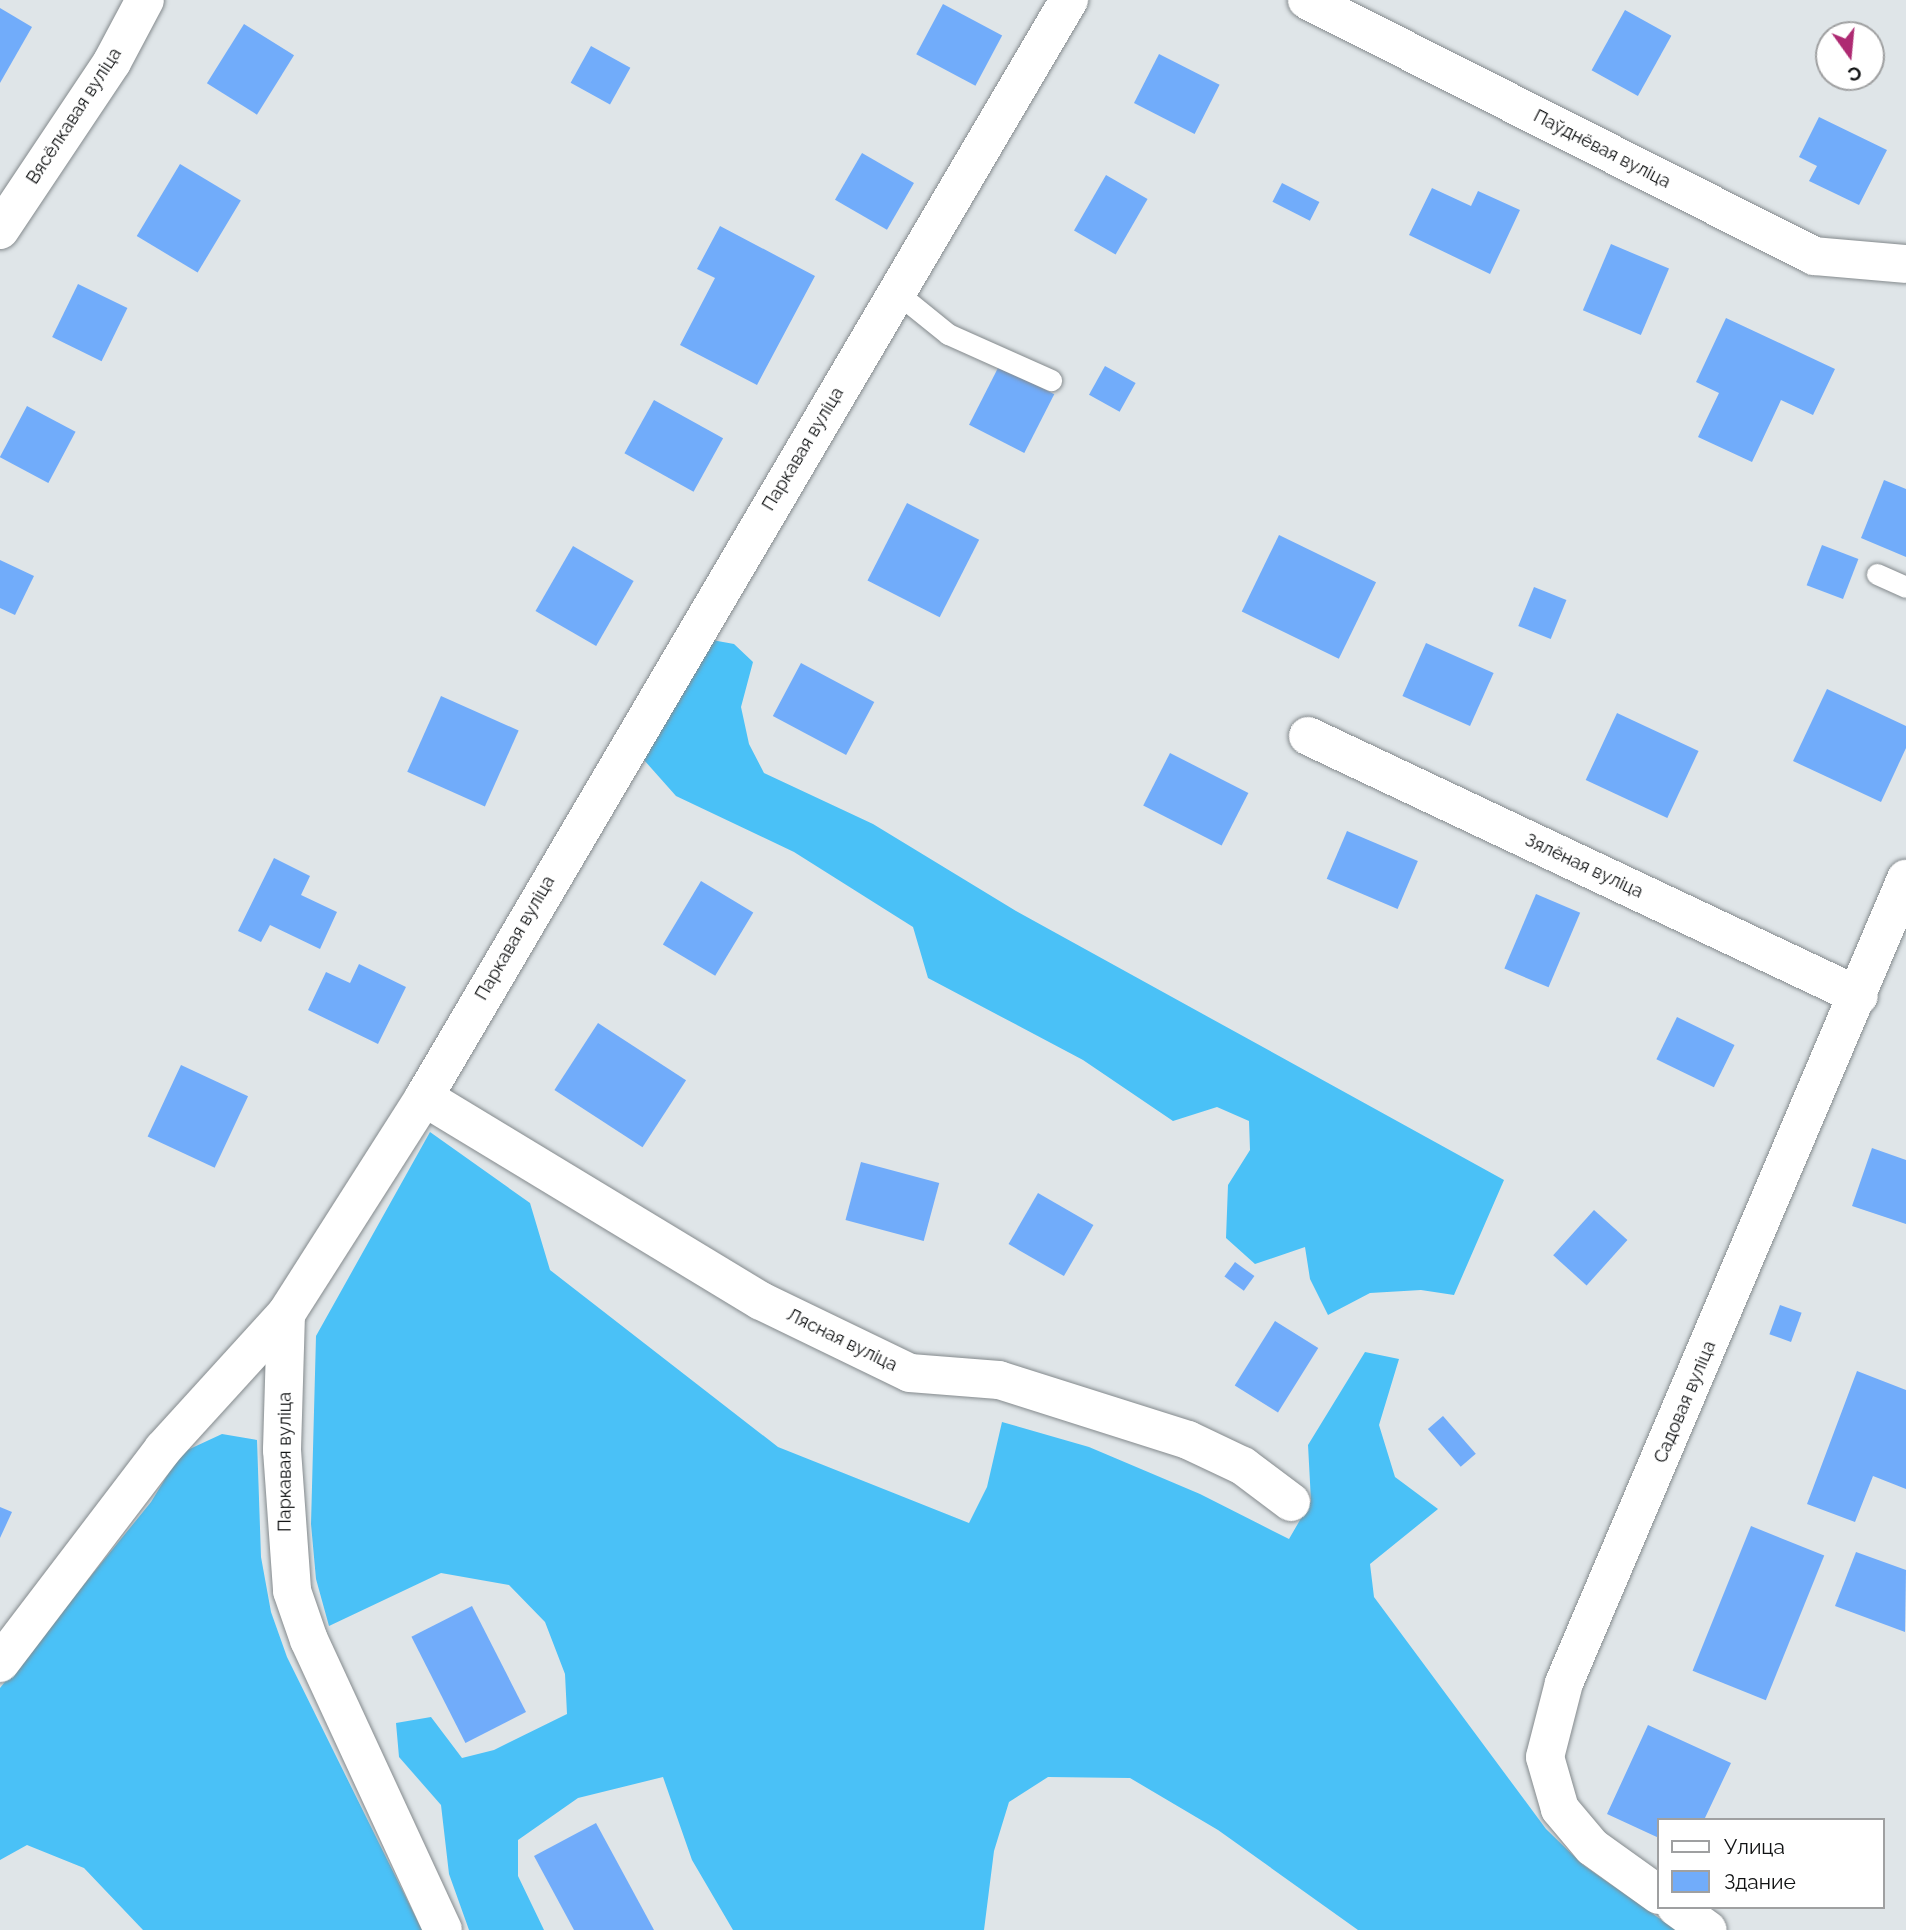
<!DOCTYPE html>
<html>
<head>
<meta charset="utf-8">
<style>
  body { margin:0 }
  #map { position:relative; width:1906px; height:1930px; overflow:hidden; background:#dfe5e8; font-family:Raleway,sans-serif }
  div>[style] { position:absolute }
  .forest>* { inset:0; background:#4ac1f7 }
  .building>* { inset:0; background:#71acfa; transform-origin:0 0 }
  .roads { filter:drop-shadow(0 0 2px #848a8d) drop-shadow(0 0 2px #848a8d) }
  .service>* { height:21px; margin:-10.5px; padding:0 10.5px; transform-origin:10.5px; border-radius:10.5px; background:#fff }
  .minor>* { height:38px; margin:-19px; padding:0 19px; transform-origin:19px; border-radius:19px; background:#fff }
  span { translate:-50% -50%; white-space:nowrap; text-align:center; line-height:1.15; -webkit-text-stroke:7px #fff; paint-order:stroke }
  .street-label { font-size:18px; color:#101213 }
  .legend { position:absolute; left:1657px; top:1818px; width:228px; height:91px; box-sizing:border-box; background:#fff; border:2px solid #9fa0a1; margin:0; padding:9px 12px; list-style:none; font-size:21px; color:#101213 }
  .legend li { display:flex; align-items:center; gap:14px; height:35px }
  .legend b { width:35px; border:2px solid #9fa0a1 }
  .north { position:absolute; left:1815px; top:21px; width:70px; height:70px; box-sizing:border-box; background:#fff; border:2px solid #9fa0a1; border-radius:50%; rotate:165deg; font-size:19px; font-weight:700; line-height:28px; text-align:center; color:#101213 }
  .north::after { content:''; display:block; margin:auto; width:24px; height:32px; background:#ae2a72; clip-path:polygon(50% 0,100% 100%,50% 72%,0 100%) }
</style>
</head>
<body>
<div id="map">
  <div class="forest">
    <div style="clip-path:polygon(712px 640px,734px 644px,753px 662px,741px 707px,749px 744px,764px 773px,873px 824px,1016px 911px,1504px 1180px,1454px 1295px,1421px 1290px,1370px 1293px,1328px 1315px,1310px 1279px,1305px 1247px,1255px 1264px,1226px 1238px,1228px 1185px,1250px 1150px,1249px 1121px,1217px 1107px,1173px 1121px,1083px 1060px,928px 978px,913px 927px,794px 852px,676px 796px,644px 760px)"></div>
    <div style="clip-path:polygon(430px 1132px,530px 1203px,550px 1270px,778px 1447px,969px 1523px,987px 1487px,1002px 1422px,1089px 1447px,1200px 1494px,1289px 1539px,1311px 1501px,1308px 1445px,1365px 1352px,1399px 1359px,1379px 1425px,1395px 1477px,1438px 1509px,1370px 1564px,1374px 1597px,1546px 1829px,1583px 1865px,1676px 1930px,1358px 1930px,1218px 1830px,1130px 1778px,1048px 1777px,1009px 1802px,994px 1851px,984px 1930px,733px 1930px,692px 1860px,663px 1777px,578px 1798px,518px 1840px,518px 1876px,544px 1930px,469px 1930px,449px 1874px,441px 1805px,399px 1757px,396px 1723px,431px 1717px,462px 1758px,494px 1750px,567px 1714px,565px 1674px,545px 1622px,509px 1585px,441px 1573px,329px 1626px,316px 1579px,311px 1524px,316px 1336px)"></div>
    <div style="clip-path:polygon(222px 1434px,257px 1440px,261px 1557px,271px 1612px,287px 1657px,422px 1930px,143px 1930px,84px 1868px,27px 1845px,0 1860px,0 1688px,151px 1502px,181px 1453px)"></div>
  </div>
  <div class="building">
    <div style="left:943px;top:4px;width:67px;height:57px;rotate:28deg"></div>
    <div style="clip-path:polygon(0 8px,32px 27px,0 83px)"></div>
    <div style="left:1625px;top:10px;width:53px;height:69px;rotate:29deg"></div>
    <div style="left:244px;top:24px;width:59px;height:70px;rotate:32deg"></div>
    <div style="left:591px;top:46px;width:45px;height:42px;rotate:29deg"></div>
    <div style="left:1159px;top:54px;width:68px;height:55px;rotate:27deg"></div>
    <div style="clip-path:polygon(1819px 117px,1887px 150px,1859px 205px,1809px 181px,1817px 166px,1799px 157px)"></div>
    <div style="left:862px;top:153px;width:60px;height:54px;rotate:30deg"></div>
    <div style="left:180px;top:164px;width:71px;height:84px;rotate:31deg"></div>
    <div style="left:1106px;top:175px;width:48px;height:64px;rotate:30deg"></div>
    <div style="left:1282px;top:183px;width:42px;height:21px;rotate:27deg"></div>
    <div style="clip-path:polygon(1432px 188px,1471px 206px,1478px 191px,1520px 210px,1490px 274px,1409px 235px)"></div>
    <div style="clip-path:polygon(720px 226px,815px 276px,757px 385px,680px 345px,715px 278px,697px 269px)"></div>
    <div style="left:1611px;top:244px;width:63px;height:72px;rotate:23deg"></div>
    <div style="left:78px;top:284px;width:55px;height:59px;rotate:26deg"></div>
    <div style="clip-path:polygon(1726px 318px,1835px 369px,1813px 415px,1781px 400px,1752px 462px,1698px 437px,1719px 393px,1696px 382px)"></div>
    <div style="left:999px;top:366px;width:62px;height:66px;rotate:27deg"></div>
    <div style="left:1105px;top:366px;width:35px;height:33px;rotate:29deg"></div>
    <div style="left:654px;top:400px;width:79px;height:61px;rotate:29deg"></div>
    <div style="left:27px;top:406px;width:55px;height:58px;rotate:28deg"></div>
    <div style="clip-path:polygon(1884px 480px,1906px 489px,1906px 557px,1861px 538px)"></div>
    <div style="left:907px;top:503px;width:81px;height:87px;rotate:27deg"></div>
    <div style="left:1279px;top:535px;width:108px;height:85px;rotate:26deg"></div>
    <div style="left:1822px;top:545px;width:39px;height:43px;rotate:21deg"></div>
    <div style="left:573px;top:546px;width:70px;height:75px;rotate:30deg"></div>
    <div style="clip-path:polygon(0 560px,34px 576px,15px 615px,0 608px)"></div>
    <div style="left:1534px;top:587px;width:35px;height:42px;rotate:22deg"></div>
    <div style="left:1426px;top:643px;width:74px;height:58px;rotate:24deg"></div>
    <div style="left:801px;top:663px;width:83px;height:60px;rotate:28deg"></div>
    <div style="clip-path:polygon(1827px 689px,1906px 726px,1906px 748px,1881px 802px,1793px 761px)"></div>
    <div style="left:441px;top:696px;width:85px;height:83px;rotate:24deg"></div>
    <div style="left:1617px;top:713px;width:90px;height:74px;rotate:25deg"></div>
    <div style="left:1170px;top:753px;width:88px;height:59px;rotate:27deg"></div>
    <div style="left:1347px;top:831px;width:77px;height:52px;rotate:23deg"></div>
    <div style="clip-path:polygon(274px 858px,310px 876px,301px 895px,337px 912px,320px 949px,270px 925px,261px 942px,238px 931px)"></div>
    <div style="left:701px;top:881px;width:61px;height:74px;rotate:31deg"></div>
    <div style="left:1536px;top:894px;width:48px;height:81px;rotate:23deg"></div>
    <div style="clip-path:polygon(359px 964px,406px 987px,378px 1044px,308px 1010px,326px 972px,350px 983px)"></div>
    <div style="left:1677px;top:1017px;width:64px;height:47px;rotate:26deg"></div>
    <div style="left:598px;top:1023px;width:105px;height:80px;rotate:33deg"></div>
    <div style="left:181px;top:1065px;width:74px;height:79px;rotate:25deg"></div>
    <div style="clip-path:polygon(1872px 1148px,1906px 1160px,1906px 1224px,1852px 1206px)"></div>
    <div style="left:861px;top:1162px;width:81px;height:60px;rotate:15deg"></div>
    <div style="left:1038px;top:1193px;width:64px;height:59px;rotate:30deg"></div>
    <div style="left:1594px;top:1210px;width:45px;height:61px;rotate:42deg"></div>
    <div style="left:1235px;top:1262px;width:24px;height:18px;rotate:36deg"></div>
    <div style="left:1780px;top:1305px;width:23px;height:31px;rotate:20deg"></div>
    <div style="left:1275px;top:1321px;width:51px;height:76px;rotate:32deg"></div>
    <div style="clip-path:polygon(1857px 1371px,1906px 1390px,1906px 1489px,1873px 1476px,1855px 1522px,1807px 1504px)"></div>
    <div style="left:1443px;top:1416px;width:50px;height:20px;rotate:49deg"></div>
    <div style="clip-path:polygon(0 1507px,12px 1512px,0 1538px)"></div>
    <div style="left:1751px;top:1526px;width:79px;height:156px;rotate:22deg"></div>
    <div style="clip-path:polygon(1856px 1552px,1906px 1570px,1905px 1632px,1835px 1606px)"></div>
    <div style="left:472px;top:1606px;width:119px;height:68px;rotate:63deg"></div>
    <div style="clip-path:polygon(1648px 1725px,1731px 1763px,1704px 1820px,1659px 1820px,1659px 1838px,1607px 1814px)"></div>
    <div style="clip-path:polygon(596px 1823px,654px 1930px,574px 1930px,534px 1856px)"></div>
  </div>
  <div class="roads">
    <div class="service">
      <div style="left:896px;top:292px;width:67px;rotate:38.9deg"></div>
      <div style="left:948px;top:334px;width:113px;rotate:24.1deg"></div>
      <div style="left:1877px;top:574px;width:32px;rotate:24deg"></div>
    </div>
    <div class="minor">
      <div style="left:1307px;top:0;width:568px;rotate:26.79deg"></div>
      <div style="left:1814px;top:256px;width:92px;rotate:5deg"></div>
      <div style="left:0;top:230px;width:202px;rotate:-56.3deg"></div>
      <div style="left:112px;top:62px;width:70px;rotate:-62deg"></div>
      <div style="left:1308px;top:736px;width:609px;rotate:25.26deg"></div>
      <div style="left:424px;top:1097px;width:394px;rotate:31.2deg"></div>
      <div style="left:761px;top:1301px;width:165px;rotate:25.8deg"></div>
      <div style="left:910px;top:1373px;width:89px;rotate:4.5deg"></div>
      <div style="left:999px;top:1380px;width:198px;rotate:17.6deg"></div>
      <div style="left:1188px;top:1440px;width:61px;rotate:25.3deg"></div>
      <div style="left:1243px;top:1466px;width:60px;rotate:36.9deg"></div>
      <div style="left:286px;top:1314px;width:136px;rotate:91.7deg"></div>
      <div style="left:282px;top:1450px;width:141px;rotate:85.9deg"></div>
      <div style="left:292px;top:1591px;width:52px;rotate:70.9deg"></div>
      <div style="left:309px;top:1640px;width:319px;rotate:65.2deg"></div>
      <div style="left:0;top:1663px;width:269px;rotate:-52.7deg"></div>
      <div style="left:163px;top:1449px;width:183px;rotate:-47.7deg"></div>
      <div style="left:286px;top:1314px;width:257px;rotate:-57.5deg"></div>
      <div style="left:424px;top:1097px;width:1273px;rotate:-59.55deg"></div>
      <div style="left:1659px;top:1895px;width:82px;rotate:-144.4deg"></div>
      <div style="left:1592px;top:1847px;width:50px;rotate:-130.1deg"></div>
      <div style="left:1560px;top:1809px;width:54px;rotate:-106.1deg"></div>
      <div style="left:1545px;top:1757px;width:76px;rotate:-75.6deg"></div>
      <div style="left:1564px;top:1683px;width:874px;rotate:-66.96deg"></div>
      <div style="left:1676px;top:1907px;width:39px;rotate:36deg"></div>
    </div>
  </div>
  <div class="street-label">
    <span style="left:74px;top:116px;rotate:-57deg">Вясёлкавая вуліца</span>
    <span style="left:1602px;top:149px;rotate:27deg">Паўднёвая вуліца</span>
    <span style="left:803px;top:449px;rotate:-59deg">Паркавая вуліца</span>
    <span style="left:1584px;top:866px;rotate:25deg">Зялёная вуліца</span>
    <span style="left:515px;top:938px;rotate:-60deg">Паркавая вуліца</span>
    <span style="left:842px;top:1340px;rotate:26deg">Лясная вуліца</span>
    <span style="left:1685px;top:1402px;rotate:-67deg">Садовая вуліца</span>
    <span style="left:285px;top:1462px;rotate:-90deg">Паркавая вуліца</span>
  </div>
  <ul class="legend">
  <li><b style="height:9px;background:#fff"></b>Улица</li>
  <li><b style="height:19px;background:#71acfa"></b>Здание</li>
  </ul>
  <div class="north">С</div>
</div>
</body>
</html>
